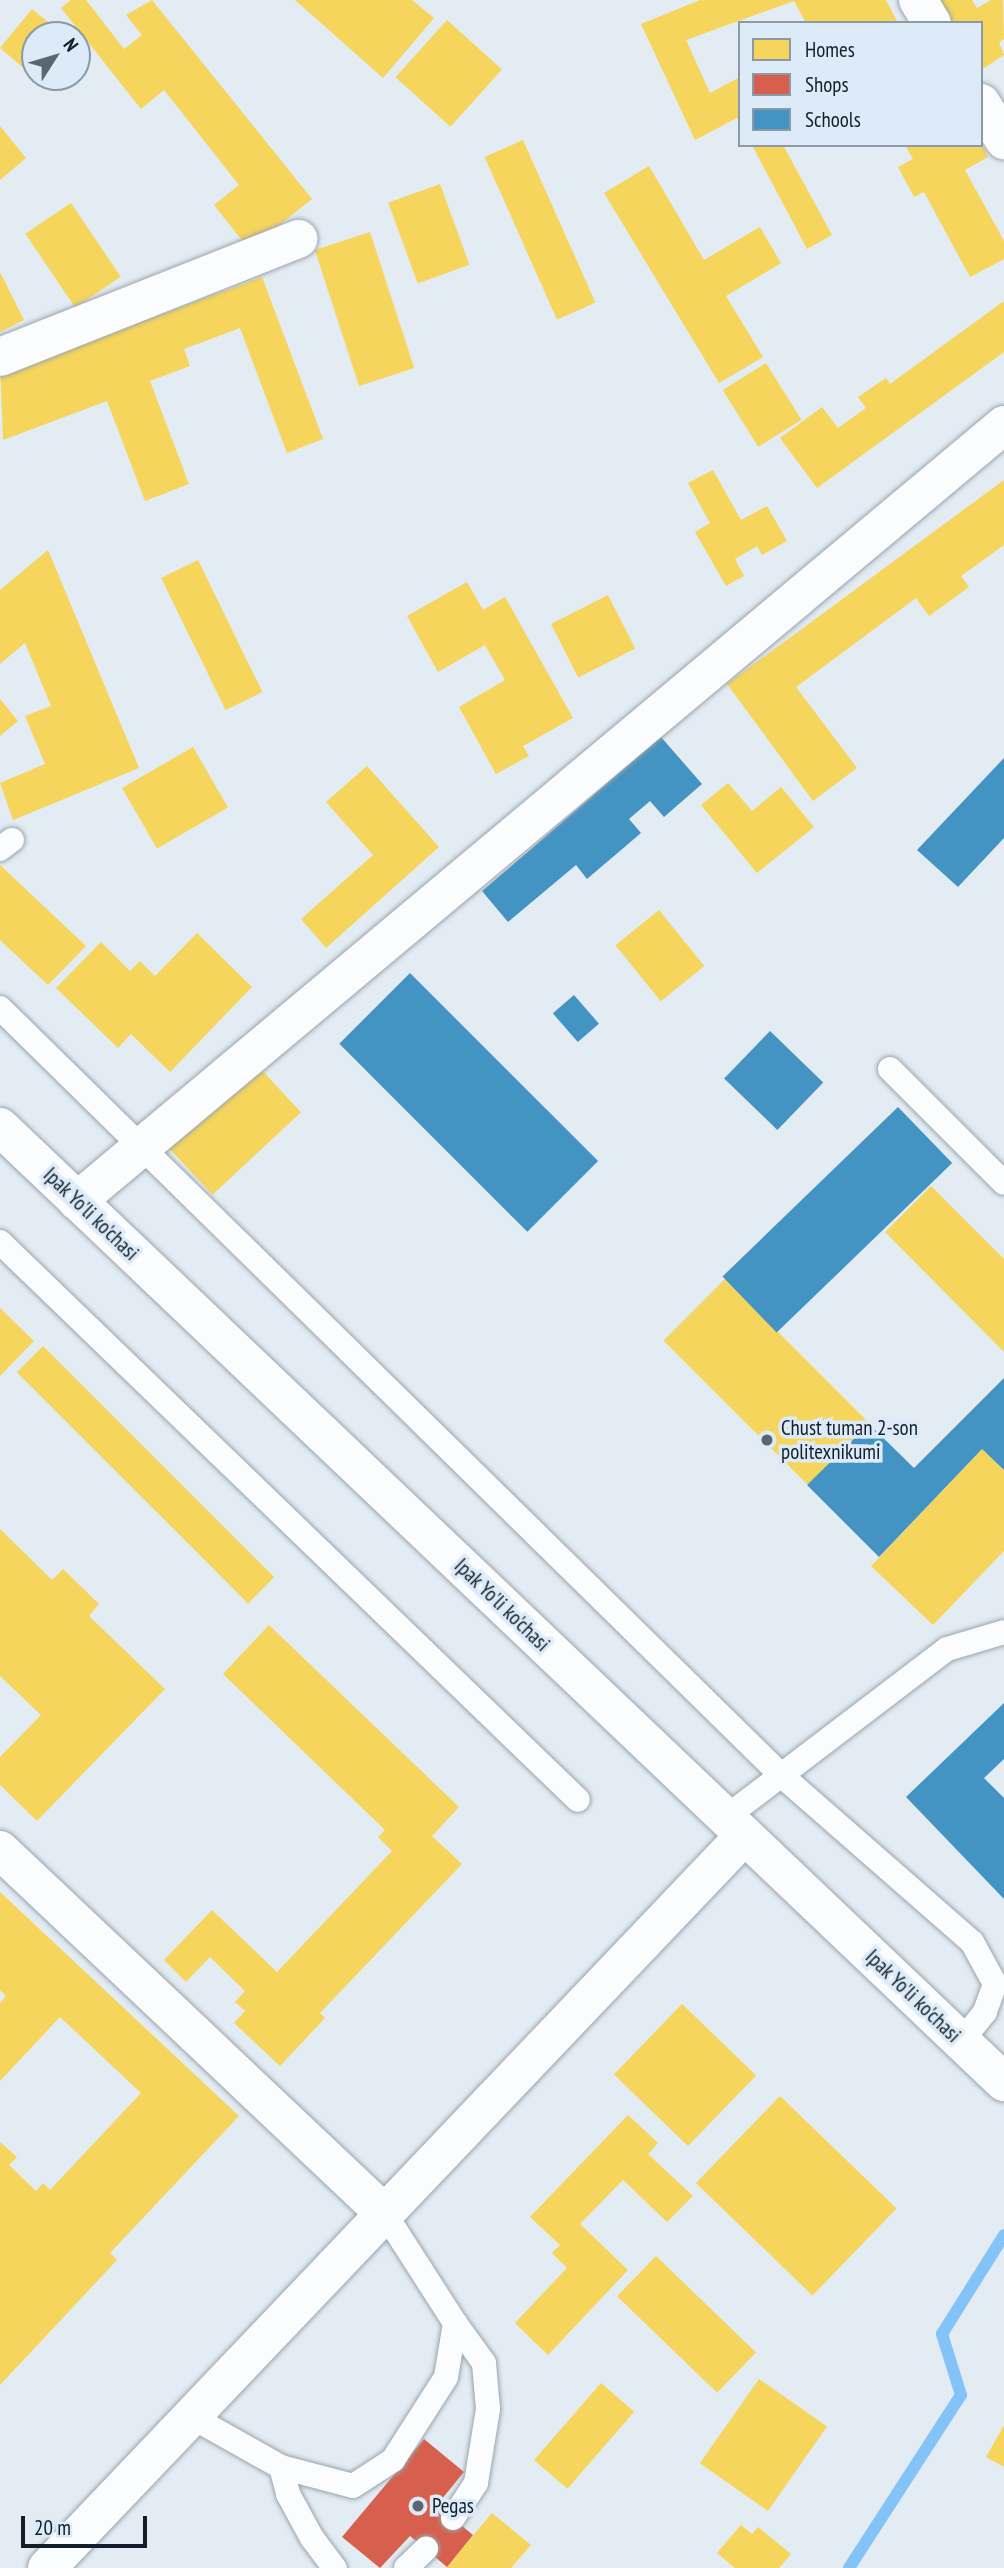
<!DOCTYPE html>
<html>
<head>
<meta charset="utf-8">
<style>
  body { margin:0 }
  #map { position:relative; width:1004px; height:2568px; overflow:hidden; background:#e3ebf3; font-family:"PT Sans Narrow",sans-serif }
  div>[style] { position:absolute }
  .homes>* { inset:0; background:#f6d55c; transform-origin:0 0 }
  .shops>* { inset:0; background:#d6604d }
  .schools>* { inset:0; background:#4393c3; transform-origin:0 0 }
  .stream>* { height:12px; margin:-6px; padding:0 6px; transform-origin:6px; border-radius:6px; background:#84c3f8 }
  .roads { filter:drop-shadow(0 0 2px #9aa4ad) drop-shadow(0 0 2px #9aa4ad) }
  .lane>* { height:24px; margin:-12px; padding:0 12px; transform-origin:12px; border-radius:12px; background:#fbfcfd }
  .street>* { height:38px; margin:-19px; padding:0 19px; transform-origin:19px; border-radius:19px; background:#fbfcfd }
  .secondary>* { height:38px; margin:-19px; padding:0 19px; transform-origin:19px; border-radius:19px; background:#fbfcfd }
  .dots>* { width:19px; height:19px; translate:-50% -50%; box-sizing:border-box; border:4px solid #ddebf9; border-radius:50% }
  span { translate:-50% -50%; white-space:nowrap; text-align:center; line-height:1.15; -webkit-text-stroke:7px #ddebf9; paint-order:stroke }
  .street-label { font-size:21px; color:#121f2b }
  .poi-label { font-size:21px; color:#121f2b }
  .left { translate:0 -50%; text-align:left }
  .legend { position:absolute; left:738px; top:21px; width:245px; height:126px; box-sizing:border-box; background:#ddebf9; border:2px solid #8c99a7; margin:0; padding:9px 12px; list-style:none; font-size:21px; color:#121f2b }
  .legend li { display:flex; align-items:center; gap:14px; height:35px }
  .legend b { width:35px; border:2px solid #8c99a7 }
  .north { position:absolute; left:21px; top:21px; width:70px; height:70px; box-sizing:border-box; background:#ddebf9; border:2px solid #8c99a7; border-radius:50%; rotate:53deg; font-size:19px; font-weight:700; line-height:28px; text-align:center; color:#121f2b }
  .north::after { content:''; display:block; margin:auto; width:24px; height:32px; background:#5b6671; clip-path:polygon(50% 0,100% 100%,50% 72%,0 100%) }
  .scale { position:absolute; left:21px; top:2516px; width:126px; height:32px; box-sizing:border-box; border:4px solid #121f2b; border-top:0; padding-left:9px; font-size:21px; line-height:24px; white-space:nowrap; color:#121f2b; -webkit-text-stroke:5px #ddebf9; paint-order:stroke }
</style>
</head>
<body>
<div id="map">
  <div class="homes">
    <div style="clip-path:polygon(71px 0,86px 0,124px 49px,142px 35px,126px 15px,152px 0,312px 199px,249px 249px,214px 205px,239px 185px,164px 90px,141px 109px,61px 8px)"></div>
    <div style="clip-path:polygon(295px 0,412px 0,434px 18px,383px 78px)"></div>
    <div style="clip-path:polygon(700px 0,886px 0,898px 23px,806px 23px,794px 1px,686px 40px,710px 93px,740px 77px,740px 123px,737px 118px,695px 140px,641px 24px)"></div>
    <div style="clip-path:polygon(935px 0,972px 0,977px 8px,991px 0,1003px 0,1004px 39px,999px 42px,1004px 55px,981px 70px,981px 23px,949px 23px)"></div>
    <div style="clip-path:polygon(32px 9px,64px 35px,35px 35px,35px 77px,63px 77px,51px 91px,0 48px)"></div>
    <div style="left:447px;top:20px;width:74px;height:77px;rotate:42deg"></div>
    <div style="clip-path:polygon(77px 46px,84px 51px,77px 60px)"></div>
    <div style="clip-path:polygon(0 126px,26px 158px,0 180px)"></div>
    <div style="left:523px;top:140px;width:178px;height:42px;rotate:66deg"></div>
    <div style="clip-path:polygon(752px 145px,783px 145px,832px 235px,807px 249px)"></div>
    <div style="clip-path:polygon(905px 145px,982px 145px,988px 157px,965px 170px,1004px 241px,1004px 259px,970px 277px,924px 192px,914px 197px,898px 167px,913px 159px)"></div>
    <div style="clip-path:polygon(649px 166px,704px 260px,760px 227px,781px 263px,726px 296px,763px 357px,719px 383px,604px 193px)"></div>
    <div style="left:440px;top:184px;width:86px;height:55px;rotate:70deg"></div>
    <div style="left:71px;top:203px;width:89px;height:55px;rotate:56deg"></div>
    <div style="left:370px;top:232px;width:143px;height:58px;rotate:72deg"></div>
    <div style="clip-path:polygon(0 272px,24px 320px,0 332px)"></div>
    <div style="clip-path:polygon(262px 277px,323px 439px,287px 453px,240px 328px,184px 349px,190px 366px,150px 381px,189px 484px,145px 501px,107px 401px,3px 440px,0 364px,130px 326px)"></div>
    <div style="clip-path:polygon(1004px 301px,1004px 352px,817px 488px,780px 438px,822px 407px,838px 428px,866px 408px,858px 397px,886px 378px,890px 384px)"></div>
    <div style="left:766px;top:363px;width:67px;height:51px;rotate:58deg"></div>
    <div style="clip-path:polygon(713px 470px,741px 520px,767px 506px,787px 541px,762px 555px,757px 546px,735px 559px,744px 576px,726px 586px,695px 532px,710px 523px,688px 483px)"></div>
    <div style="clip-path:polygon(1004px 480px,1004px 545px,961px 576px,969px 587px,929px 616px,916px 598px,796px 687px,857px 768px,813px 801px,727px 684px)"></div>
    <div style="clip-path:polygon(48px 550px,139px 768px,13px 820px,0 783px,45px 764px,25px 716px,51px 706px,25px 643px,0 664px,0 590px)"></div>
    <div style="left:198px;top:560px;width:147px;height:41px;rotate:64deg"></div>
    <div style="clip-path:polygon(467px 582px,483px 610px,505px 597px,573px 718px,523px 746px,529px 756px,496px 774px,459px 707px,505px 680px,485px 645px,438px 672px,407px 616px)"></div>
    <div style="left:608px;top:595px;width:60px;height:64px;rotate:63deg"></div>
    <div style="clip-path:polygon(0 699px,18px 721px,0 736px)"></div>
    <div style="left:193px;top:747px;width:70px;height:82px;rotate:60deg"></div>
    <div style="clip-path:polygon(367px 766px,439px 847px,326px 948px,301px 919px,373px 855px,326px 802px)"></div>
    <div style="clip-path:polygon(728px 783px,752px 811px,781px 787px,814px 827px,757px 873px,701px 805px)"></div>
    <div style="clip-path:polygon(0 865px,86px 946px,48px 985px,0 940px)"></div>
    <div style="left:659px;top:910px;width:72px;height:56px;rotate:51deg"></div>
    <div style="clip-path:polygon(197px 933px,252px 987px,170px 1072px,131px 1034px,118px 1048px,56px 988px,101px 942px,130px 971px,140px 961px,155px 976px)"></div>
    <div style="left:256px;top:1064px;width:66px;height:121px;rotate:47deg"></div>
    <div style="clip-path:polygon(931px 1186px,1004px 1259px,1004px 1352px,885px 1232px)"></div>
    <div style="left:725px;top:1279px;width:204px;height:87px;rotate:45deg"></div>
    <div style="clip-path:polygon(0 1308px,34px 1341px,0 1376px)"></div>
    <div style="left:43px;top:1346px;width:327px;height:37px;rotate:45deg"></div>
    <div style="clip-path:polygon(982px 1449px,1004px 1470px,1004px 1551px,933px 1625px,871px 1566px)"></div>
    <div style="clip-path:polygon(0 1529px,52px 1580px,63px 1569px,99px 1604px,89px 1616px,165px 1689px,37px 1821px,0 1785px,0 1757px,41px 1715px,0 1676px)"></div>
    <div style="clip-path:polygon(269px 1625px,459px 1807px,432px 1836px,462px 1864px,320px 2013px,325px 2018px,280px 2066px,234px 2023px,245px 2011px,235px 2002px,245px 1991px,210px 1957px,186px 1982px,164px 1960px,212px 1910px,277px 1972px,392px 1851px,378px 1837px,385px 1830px,223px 1674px)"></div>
    <div style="clip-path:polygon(0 1892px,239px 2116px,110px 2253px,117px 2260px,0 2385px,0 2142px,17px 2157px,9px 2165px,36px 2191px,43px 2183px,50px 2190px,141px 2093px,60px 2017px,0 2081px,0 2003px,6px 1996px,0 1990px)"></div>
    <div style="left:682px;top:2004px;width:103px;height:98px;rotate:44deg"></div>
    <div style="left:780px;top:2096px;width:162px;height:121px;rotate:44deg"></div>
    <div style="clip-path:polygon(628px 2115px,658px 2143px,648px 2154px,693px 2196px,667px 2222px,623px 2180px,580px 2224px,628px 2270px,548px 2355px,515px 2323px,567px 2268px,552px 2253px,560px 2245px,530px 2217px)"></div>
    <div style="left:656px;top:2256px;width:139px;height:56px;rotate:44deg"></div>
    <div style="left:759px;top:2379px;width:83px;height:103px;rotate:35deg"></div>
    <div style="left:601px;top:2383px;width:44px;height:102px;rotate:41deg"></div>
    <div style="clip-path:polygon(1004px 2425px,1004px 2467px,986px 2457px)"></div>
    <div style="clip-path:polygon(492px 2513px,531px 2545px,511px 2568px,446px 2568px)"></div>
    <div style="clip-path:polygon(741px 2525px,752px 2534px,758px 2527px,791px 2554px,779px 2568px,735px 2568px,717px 2553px)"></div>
  </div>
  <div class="shops">
    <div style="clip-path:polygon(424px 2439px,464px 2472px,437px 2505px,473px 2535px,447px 2567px,410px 2536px,380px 2568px,342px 2537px)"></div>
  </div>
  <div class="schools">
    <div style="clip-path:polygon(661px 737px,702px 784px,664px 817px,650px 801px,629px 819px,641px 833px,587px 879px,576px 865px,508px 922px,482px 891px)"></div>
    <div style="clip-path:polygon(1004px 758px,1004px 838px,958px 887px,917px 850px)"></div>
    <div style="left:410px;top:973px;width:266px;height:100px;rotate:45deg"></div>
    <div style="left:574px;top:995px;width:38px;height:28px;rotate:49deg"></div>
    <div style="left:770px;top:1031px;width:74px;height:66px;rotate:44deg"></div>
    <div style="left:898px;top:1107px;width:78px;height:244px;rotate:46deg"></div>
    <div style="clip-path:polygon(1004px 1378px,1004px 1470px,982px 1449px,879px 1557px,807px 1485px,869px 1424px,914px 1468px)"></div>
    <div style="clip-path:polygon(1004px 1703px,1004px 1759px,984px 1778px,1004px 1798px,1004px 1899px,906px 1797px)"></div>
  </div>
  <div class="stream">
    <div style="left:849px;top:2568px;width:206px;rotate:-57.1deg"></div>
    <div style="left:961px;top:2395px;width:64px;rotate:-107.3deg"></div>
    <div style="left:942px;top:2334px;width:117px;rotate:-57.9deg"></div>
  </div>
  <div class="roads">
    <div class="lane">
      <div style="left:0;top:849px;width:15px;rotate:-37deg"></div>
      <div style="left:0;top:1008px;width:1095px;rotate:44.48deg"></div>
      <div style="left:781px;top:1775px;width:254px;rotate:41.2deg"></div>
      <div style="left:972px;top:1942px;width:48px;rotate:61.3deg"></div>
      <div style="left:995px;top:1984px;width:30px;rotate:110deg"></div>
      <div style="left:985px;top:2012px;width:38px;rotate:129deg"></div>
      <div style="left:890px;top:1069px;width:161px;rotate:45deg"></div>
      <div style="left:0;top:1242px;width:803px;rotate:43.99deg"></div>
      <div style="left:725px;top:1818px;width:279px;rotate:-37.3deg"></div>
      <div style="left:947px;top:1649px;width:59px;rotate:-16.6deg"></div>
      <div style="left:192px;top:2417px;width:102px;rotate:29.3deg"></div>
      <div style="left:281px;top:2467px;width:74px;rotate:14.8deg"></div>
      <div style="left:353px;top:2486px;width:48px;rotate:-33deg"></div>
      <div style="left:393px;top:2460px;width:98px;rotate:-57.4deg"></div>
      <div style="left:446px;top:2377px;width:55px;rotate:-80.5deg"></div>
      <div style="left:455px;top:2323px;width:130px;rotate:-122.7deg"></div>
      <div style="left:281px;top:2467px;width:28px;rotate:75deg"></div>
      <div style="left:288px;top:2494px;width:50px;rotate:61.4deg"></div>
      <div style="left:312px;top:2538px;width:38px;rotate:53deg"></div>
      <div style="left:453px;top:2518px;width:42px;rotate:-56.7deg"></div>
      <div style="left:476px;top:2483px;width:75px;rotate:-80.8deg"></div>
      <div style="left:488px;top:2409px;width:46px;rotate:-95deg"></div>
      <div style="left:484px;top:2363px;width:49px;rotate:-125.9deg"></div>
      <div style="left:406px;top:2568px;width:28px;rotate:-44deg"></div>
    </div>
    <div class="street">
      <div style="left:918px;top:0;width:27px;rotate:59deg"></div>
      <div style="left:981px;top:103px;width:44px;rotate:58.1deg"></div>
      <div style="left:0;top:357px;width:321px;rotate:-21.6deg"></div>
      <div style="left:77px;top:1201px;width:1209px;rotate:-39.93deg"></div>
      <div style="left:0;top:1850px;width:530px;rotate:43.39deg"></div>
    </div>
    <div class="secondary">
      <div style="left:0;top:1127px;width:1386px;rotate:43.57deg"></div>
      <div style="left:47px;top:2568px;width:1011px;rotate:-46.4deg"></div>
    </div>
  </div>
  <div class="dots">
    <div style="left:767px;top:1440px;background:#5b6671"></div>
    <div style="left:418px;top:2506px;background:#5b6671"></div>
  </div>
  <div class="street-label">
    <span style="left:91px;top:1214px;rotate:44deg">Ipak Yo'li ko'chasi</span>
    <span style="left:502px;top:1605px;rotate:44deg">Ipak Yo'li ko'chasi</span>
    <span style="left:913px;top:1996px;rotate:44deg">Ipak Yo'li ko'chasi</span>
  </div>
  <div class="poi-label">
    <span class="left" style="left:781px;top:1440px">Chust tuman 2-son<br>politexnikumi</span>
    <span class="left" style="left:432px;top:2506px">Pegas</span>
  </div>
  <ul class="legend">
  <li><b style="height:19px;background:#f6d55c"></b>Homes</li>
  <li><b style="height:19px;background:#d6604d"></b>Shops</li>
  <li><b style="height:19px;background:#4393c3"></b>Schools</li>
  </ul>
  <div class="north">N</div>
  <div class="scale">20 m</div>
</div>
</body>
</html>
